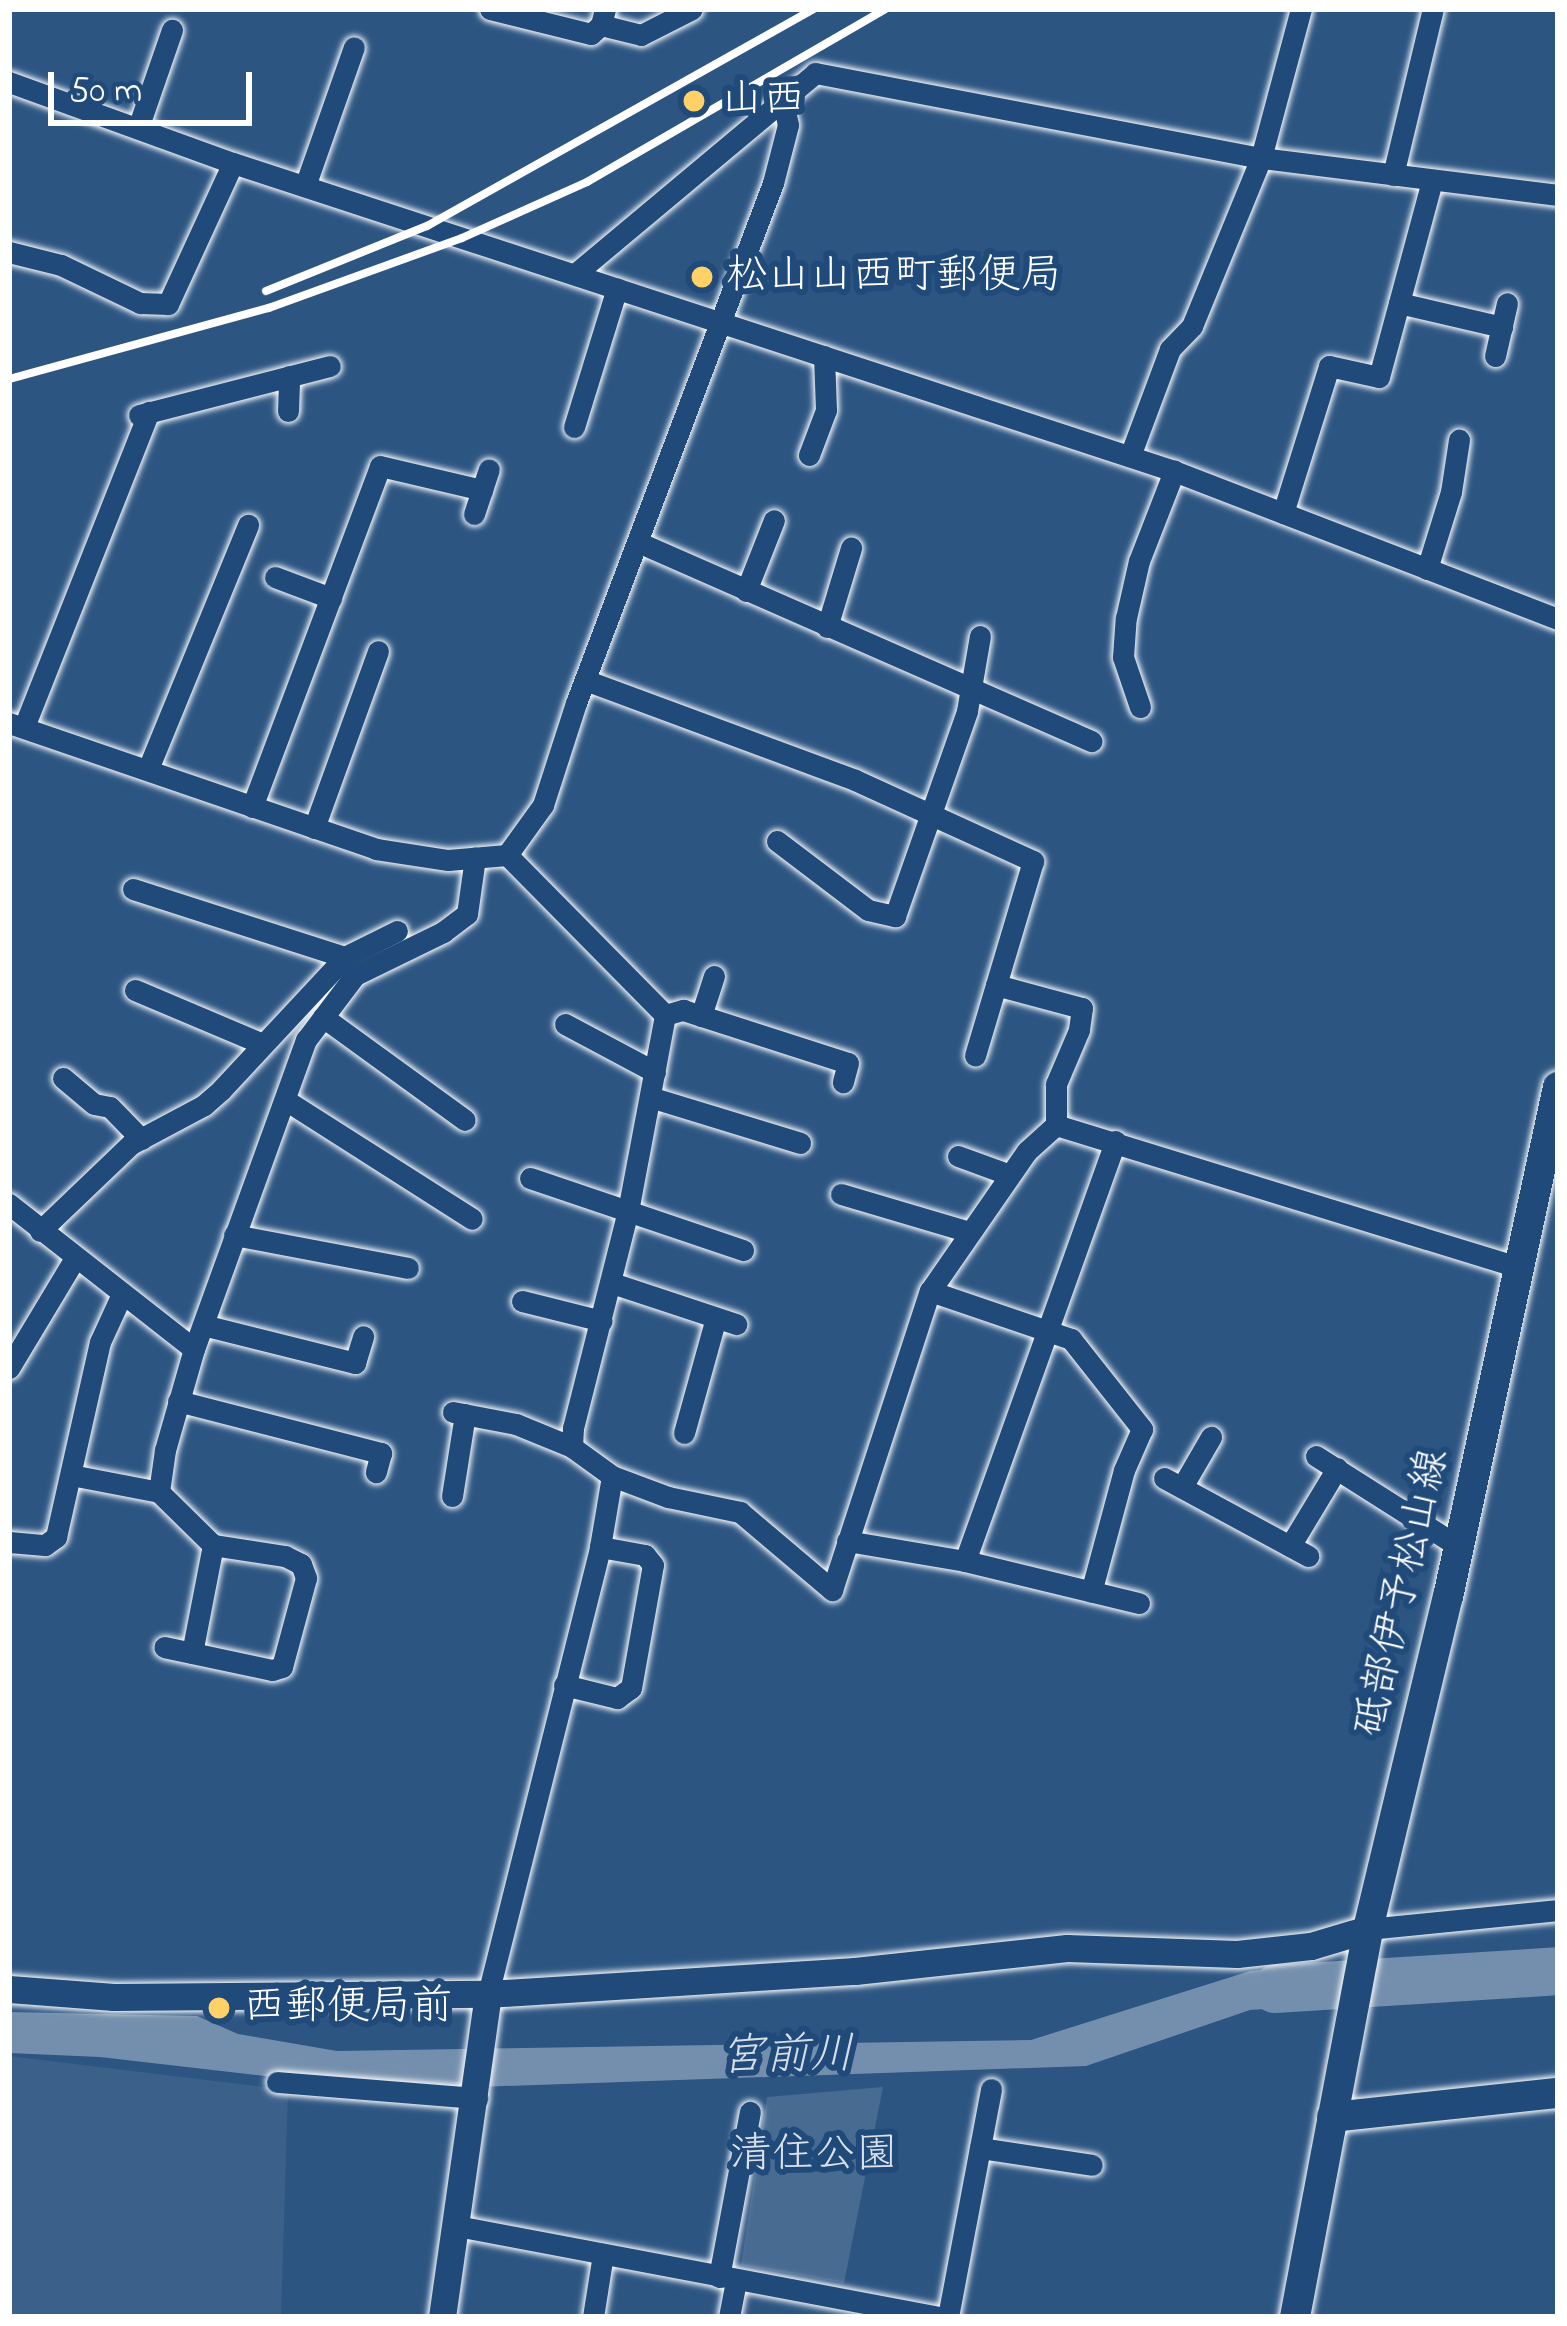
<!DOCTYPE html>
<html>
<head>
<meta charset="utf-8">
<style>
  body { margin:0 }
  #map { position:relative; width:1567px; height:2326px; overflow:hidden; background:#2c5582; font-family:"Indie Flower","Klee One",sans-serif }
  div>[style] { position:absolute }
  .built>* { inset:0; background:#3b618b }
  .green>* { inset:0; background:#486b92 }
  .water>* { inset:0; background:#748fad }
  .river>* { height:48px; margin:-24px; padding:0 24px; transform-origin:24px; border-radius:24px; background:#748fad }
  .roads { filter:drop-shadow(0 0 3px #fff) drop-shadow(0 0 3px #fff) }
  .minor>* { height:21px; margin:-10.5px; padding:0 10.5px; transform-origin:10.5px; border-radius:10.5px; background:#1f4a7a }
  .tertiary>* { height:27px; margin:-13.5px; padding:0 13.5px; transform-origin:13.5px; border-radius:13.5px; background:#1f4a7a }
  .secondary>* { height:30px; margin:-15px; padding:0 15px; transform-origin:15px; border-radius:15px; background:#1f4a7a }
  .rail>* { height:8px; margin:-4px; padding:0 4px; transform-origin:4px; border-radius:4px; background:#fff }
  .dots>* { width:33px; height:33px; translate:-50% -50%; box-sizing:border-box; border:6px solid #1f4a7a; border-radius:50% }
  span { translate:-50% -50%; white-space:nowrap; text-align:center; line-height:1.15; -webkit-text-stroke:12px #1f4a7a; paint-order:stroke }
  .poi-label { font-size:42px; color:#fff }
  .left { translate:0 -50%; text-align:left }
  .street-label { font-size:42px; color:#fff }
  .park-label { font-size:42px; color:#dae1e9 }
  .water-label { font-size:45px; color:#d5dde6; font-style:italic }
  .frame { position:absolute; inset:0; border:12px solid #fff; pointer-events:none }
  .scale { position:absolute; left:48px; top:72px; width:204px; height:54px; box-sizing:border-box; border:6px solid #fff; border-top:0; padding-left:15px; font-size:36px; line-height:42px; white-space:nowrap; color:#fff; -webkit-text-stroke:9px #1f4a7a; paint-order:stroke }
</style>
</head>
<body>
<div id="map">
  <div class="built">
    <div style="clip-path:polygon(9px 2056px,288px 2090px,281px 2317px,9px 2317px)"></div>
  </div>
  <div class="green">
    <div style="clip-path:polygon(883px 2087px,844px 2283px,741px 2265px,767px 2097px)"></div>
  </div>
  <div class="water">
    <div style="clip-path:polygon(1344px 1962px,1339px 2004px,1250px 2010px,1086px 2066px,448px 2088px,342px 2085px,100px 2057px,9px 2053px,9px 2012px,197px 2016px,238px 2034px,337px 2051px,1031px 2040px,1250px 1971px)"></div>
  </div>
  <div class="river">
    <div style="left:1275px;top:1989px;width:284px;rotate:-3.6deg"></div>
  </div>
  <div class="roads">
    <div class="minor">
      <div style="left:490px;top:9px;width:104px;rotate:13.9deg"></div>
      <div style="left:591px;top:34px;width:13px;rotate:-42deg"></div>
      <div style="left:605px;top:9px;width:16px;rotate:104deg"></div>
      <div style="left:601px;top:25px;width:41px;rotate:14deg"></div>
      <div style="left:641px;top:35px;width:57px;rotate:-27deg"></div>
      <div style="left:9px;top:82px;width:238px;rotate:19.9deg"></div>
      <div style="left:233px;top:163px;width:990px;rotate:18.12deg"></div>
      <div style="left:1174px;top:471px;width:412px;rotate:21.1deg"></div>
      <div style="left:138px;top:128px;width:104px;rotate:-70.9deg"></div>
      <div style="left:1393px;top:175px;width:171px;rotate:-76.5deg"></div>
      <div style="left:305px;top:186px;width:147px;rotate:-70.6deg"></div>
      <div style="left:9px;top:252px;width:54px;rotate:14deg"></div>
      <div style="left:61px;top:265px;width:88px;rotate:25.7deg"></div>
      <div style="left:140px;top:303px;width:28px;rotate:2deg"></div>
      <div style="left:168px;top:304px;width:155px;rotate:-65.3deg"></div>
      <div style="left:575px;top:274px;width:313px;rotate:-39.9deg"></div>
      <div style="left:815px;top:73px;width:454px;rotate:10.8deg"></div>
      <div style="left:1261px;top:158px;width:299px;rotate:7.1deg"></div>
      <div style="left:1399px;top:303px;width:106px;rotate:13.1deg"></div>
      <div style="left:1495px;top:356px;width:54px;rotate:-77.2deg"></div>
      <div style="left:288px;top:411px;width:35px;rotate:-88deg"></div>
      <div style="left:139px;top:415px;width:197px;rotate:-14.4deg"></div>
      <div style="left:574px;top:427px;width:145px;rotate:-72.8deg"></div>
      <div style="left:809px;top:455px;width:48px;rotate:-69.3deg"></div>
      <div style="left:826px;top:410px;width:54px;rotate:-92.1deg"></div>
      <div style="left:1130px;top:456px;width:114px;rotate:-69.5deg"></div>
      <div style="left:1170px;top:349px;width:32px;rotate:-46deg"></div>
      <div style="left:1192px;top:326px;width:182px;rotate:-67.7deg"></div>
      <div style="left:1261px;top:158px;width:154px;rotate:-75deg"></div>
      <div style="left:1283px;top:513px;width:154px;rotate:-72.6deg"></div>
      <div style="left:1329px;top:366px;width:51px;rotate:12.4deg"></div>
      <div style="left:1379px;top:377px;width:204px;rotate:-74.9deg"></div>
      <div style="left:474px;top:514px;width:47px;rotate:-71.6deg"></div>
      <div style="left:640px;top:543px;width:493px;rotate:23.7deg"></div>
      <div style="left:1427px;top:569px;width:81px;rotate:-72.7deg"></div>
      <div style="left:1451px;top:492px;width:53px;rotate:-81.3deg"></div>
      <div style="left:275px;top:577px;width:60px;rotate:20.6deg"></div>
      <div style="left:746px;top:591px;width:76px;rotate:-68.5deg"></div>
      <div style="left:827px;top:627px;width:83px;rotate:-73.1deg"></div>
      <div style="left:585px;top:680px;width:288px;rotate:20.3deg"></div>
      <div style="left:855px;top:780px;width:196px;rotate:24.5deg"></div>
      <div style="left:1033px;top:861px;width:203px;rotate:106.6deg"></div>
      <div style="left:1140px;top:707px;width:53px;rotate:-108.8deg"></div>
      <div style="left:1123px;top:657px;width:39px;rotate:-86deg"></div>
      <div style="left:1126px;top:618px;width:58px;rotate:-77.2deg"></div>
      <div style="left:1139px;top:561px;width:97px;rotate:-68.7deg"></div>
      <div style="left:9px;top:723px;width:388px;rotate:18.9deg"></div>
      <div style="left:376px;top:849px;width:73px;rotate:8.7deg"></div>
      <div style="left:448px;top:860px;width:59px;rotate:-4.8deg"></div>
      <div style="left:507px;top:855px;width:62px;rotate:-54.2deg"></div>
      <div style="left:543px;top:805px;width:107px;rotate:-72.1deg"></div>
      <div style="left:576px;top:703px;width:556px;rotate:-69.25deg"></div>
      <div style="left:773px;top:183px;width:60px;rotate:-75.5deg"></div>
      <div style="left:788px;top:125px;width:30px;rotate:-102deg"></div>
      <div style="left:24px;top:727px;width:339px;rotate:-68.4deg"></div>
      <div style="left:148px;top:769px;width:264px;rotate:-67.7deg"></div>
      <div style="left:252px;top:807px;width:364px;rotate:-69.4deg"></div>
      <div style="left:380px;top:466px;width:105px;rotate:13.2deg"></div>
      <div style="left:314px;top:828px;width:188px;rotate:-70.1deg"></div>
      <div style="left:777px;top:841px;width:114px;rotate:37.2deg"></div>
      <div style="left:868px;top:910px;width:28px;rotate:13deg"></div>
      <div style="left:895px;top:916px;width:217px;rotate:-70.6deg"></div>
      <div style="left:967px;top:711px;width:76px;rotate:-80.2deg"></div>
      <div style="left:133px;top:889px;width:223px;rotate:17.8deg"></div>
      <div style="left:996px;top:985px;width:89px;rotate:15deg"></div>
      <div style="left:1082px;top:1008px;width:22px;rotate:98deg"></div>
      <div style="left:1079px;top:1030px;width:59px;rotate:113.1deg"></div>
      <div style="left:1056px;top:1084px;width:41px;rotate:90deg"></div>
      <div style="left:135px;top:990px;width:139px;rotate:22.9deg"></div>
      <div style="left:665px;top:1015px;width:19px;rotate:-16deg"></div>
      <div style="left:683px;top:1010px;width:173px;rotate:17.8deg"></div>
      <div style="left:848px;top:1063px;width:20px;rotate:105deg"></div>
      <div style="left:701px;top:1016px;width:42px;rotate:-72deg"></div>
      <div style="left:323px;top:1017px;width:175px;rotate:36deg"></div>
      <div style="left:565px;top:1024px;width:102px;rotate:28.1deg"></div>
      <div style="left:63px;top:1078px;width:40px;rotate:40deg"></div>
      <div style="left:94px;top:1104px;width:16px;rotate:11deg"></div>
      <div style="left:110px;top:1107px;width:45px;rotate:45.9deg"></div>
      <div style="left:650px;top:1097px;width:157px;rotate:17deg"></div>
      <div style="left:287px;top:1101px;width:219px;rotate:32.5deg"></div>
      <div style="left:958px;top:1156px;width:55px;rotate:20.1deg"></div>
      <div style="left:530px;top:1178px;width:225px;rotate:18.7deg"></div>
      <div style="left:841px;top:1194px;width:134px;rotate:16.5deg"></div>
      <div style="left:9px;top:1204px;width:235px;rotate:38.1deg"></div>
      <div style="left:40px;top:1231px;width:126px;rotate:-43.7deg"></div>
      <div style="left:131px;top:1144px;width:83px;rotate:-28.1deg"></div>
      <div style="left:204px;top:1105px;width:23px;rotate:-41deg"></div>
      <div style="left:221px;top:1090px;width:182px;rotate:-47deg"></div>
      <div style="left:345px;top:957px;width:58px;rotate:-26.6deg"></div>
      <div style="left:234px;top:1235px;width:177px;rotate:10.7deg"></div>
      <div style="left:612px;top:1283px;width:131px;rotate:18.3deg"></div>
      <div style="left:930px;top:1291px;width:149px;rotate:18.8deg"></div>
      <div style="left:1071px;top:1339px;width:115px;rotate:51.7deg"></div>
      <div style="left:1142px;top:1429px;width:45px;rotate:113.7deg"></div>
      <div style="left:1124px;top:1470px;width:126px;rotate:105.1deg"></div>
      <div style="left:522px;top:1301px;width:82px;rotate:14deg"></div>
      <div style="left:203px;top:1325px;width:157px;rotate:14deg"></div>
      <div style="left:355px;top:1363px;width:28px;rotate:-73deg"></div>
      <div style="left:9px;top:1368px;width:128px;rotate:-59deg"></div>
      <div style="left:178px;top:1401px;width:210px;rotate:14.4deg"></div>
      <div style="left:381px;top:1453px;width:20px;rotate:105deg"></div>
      <div style="left:453px;top:1412px;width:64px;rotate:10.8deg"></div>
      <div style="left:516px;top:1424px;width:61px;rotate:22.3deg"></div>
      <div style="left:684px;top:1433px;width:119px;rotate:-74.5deg"></div>
      <div style="left:1316px;top:1456px;width:166px;rotate:32.4deg"></div>
      <div style="left:71px;top:1475px;width:90px;rotate:10.9deg"></div>
      <div style="left:159px;top:1492px;width:76px;rotate:44.5deg"></div>
      <div style="left:213px;top:1545px;width:73px;rotate:8.7deg"></div>
      <div style="left:285px;top:1556px;width:18px;rotate:27deg"></div>
      <div style="left:301px;top:1564px;width:15px;rotate:70deg"></div>
      <div style="left:306px;top:1578px;width:92px;rotate:105.1deg"></div>
      <div style="left:282px;top:1667px;width:10px;rotate:163deg"></div>
      <div style="left:272px;top:1670px;width:110px;rotate:-168deg"></div>
      <div style="left:612px;top:1476px;width:60px;rotate:20.6deg"></div>
      <div style="left:668px;top:1497px;width:74px;rotate:11.8deg"></div>
      <div style="left:740px;top:1512px;width:121px;rotate:40.3deg"></div>
      <div style="left:832px;top:1590px;width:315px;rotate:-71.9deg"></div>
      <div style="left:930px;top:1291px;width:170px;rotate:-55.3deg"></div>
      <div style="left:1027px;top:1151px;width:39px;rotate:-42deg"></div>
      <div style="left:1056px;top:1125px;width:484px;rotate:17.1deg"></div>
      <div style="left:1164px;top:1478px;width:164px;rotate:28.4deg"></div>
      <div style="left:1182px;top:1487px;width:58px;rotate:-59.9deg"></div>
      <div style="left:159px;top:1492px;width:42px;rotate:-81.9deg"></div>
      <div style="left:165px;top:1450px;width:105px;rotate:-74deg"></div>
      <div style="left:194px;top:1349px;width:329px;rotate:-70.1deg"></div>
      <div style="left:306px;top:1040px;width:81px;rotate:-53deg"></div>
      <div style="left:355px;top:975px;width:98px;rotate:-26deg"></div>
      <div style="left:443px;top:932px;width:30px;rotate:-37deg"></div>
      <div style="left:467px;top:914px;width:57px;rotate:-81.9deg"></div>
      <div style="left:452px;top:1496px;width:83px;rotate:-81deg"></div>
      <div style="left:847px;top:1541px;width:120px;rotate:9.6deg"></div>
      <div style="left:965px;top:1561px;width:179px;rotate:13.6deg"></div>
      <div style="left:9px;top:1542px;width:36px;rotate:5deg"></div>
      <div style="left:45px;top:1545px;width:14px;rotate:-36deg"></div>
      <div style="left:56px;top:1537px;width:200px;rotate:-77.3deg"></div>
      <div style="left:100px;top:1342px;width:53px;rotate:-65.4deg"></div>
      <div style="left:1290px;top:1546px;width:91px;rotate:-58.9deg"></div>
      <div style="left:965px;top:1561px;width:446px;rotate:-70.3deg"></div>
      <div style="left:192px;top:1653px;width:110px;rotate:-79deg"></div>
      <div style="left:564px;top:1685px;width:55px;rotate:13.8deg"></div>
      <div style="left:617px;top:1698px;width:17px;rotate:-36deg"></div>
      <div style="left:631px;top:1688px;width:125px;rotate:-79.9deg"></div>
      <div style="left:653px;top:1565px;width:13px;rotate:-129deg"></div>
      <div style="left:645px;top:1555px;width:46px;rotate:-169.9deg"></div>
      <div style="left:1368px;top:1929px;width:191px;rotate:-5.7deg"></div>
      <div style="left:488px;top:1994px;width:461px;rotate:-75.9deg"></div>
      <div style="left:600px;top:1547px;width:72px;rotate:-80.4deg"></div>
      <div style="left:612px;top:1476px;width:49px;rotate:-144.1deg"></div>
      <div style="left:572px;top:1447px;width:19px;rotate:-87deg"></div>
      <div style="left:573px;top:1428px;width:224px;rotate:-75.8deg"></div>
      <div style="left:628px;top:1211px;width:199px;rotate:-79.3deg"></div>
      <div style="left:665px;top:1015px;width:225px;rotate:-134.6deg"></div>
      <div style="left:277px;top:2082px;width:201px;rotate:4.6deg"></div>
      <div style="left:980px;top:2148px;width:113px;rotate:8.6deg"></div>
      <div style="left:457px;top:2226px;width:491px;rotate:10.7deg"></div>
      <div style="left:719px;top:2277px;width:168px;rotate:-79.4deg"></div>
      <div style="left:593px;top:2317px;width:64px;rotate:-81deg"></div>
      <div style="left:729px;top:2317px;width:38px;rotate:-79deg"></div>
      <div style="left:948px;top:2317px;width:232px;rotate:-79.3deg"></div>
    </div>
    <div class="tertiary">
      <div style="left:9px;top:1989px;width:105px;rotate:4.4deg"></div>
      <div style="left:114px;top:1997px;width:374px;rotate:-0.5deg"></div>
      <div style="left:488px;top:1994px;width:368px;rotate:-3.6deg"></div>
      <div style="left:855px;top:1971px;width:213px;rotate:-6.2deg"></div>
      <div style="left:1067px;top:1948px;width:170px;rotate:2deg"></div>
      <div style="left:1237px;top:1954px;width:74px;rotate:-6.2deg"></div>
      <div style="left:1311px;top:1946px;width:59px;rotate:-16.6deg"></div>
      <div style="left:442px;top:2317px;width:326px;rotate:-81.9deg"></div>
    </div>
    <div class="secondary">
      <div style="left:1332px;top:2117px;width:227px;rotate:-6.1deg"></div>
      <div style="left:1295px;top:2317px;width:395px;rotate:-79.3deg"></div>
      <div style="left:1368px;top:1929px;width:342px;rotate:-76.5deg"></div>
      <div style="left:1448px;top:1597px;width:522px;rotate:-77.83deg"></div>
    </div>
  </div>
  <div class="rail">
    <div style="left:266px;top:291px;width:174px;rotate:-22deg"></div>
    <div style="left:427px;top:226px;width:444px;rotate:-29.3deg"></div>
    <div style="left:9px;top:379px;width:270px;rotate:-15.3deg"></div>
    <div style="left:269px;top:308px;width:205px;rotate:-19.9deg"></div>
    <div style="left:462px;top:238px;width:137px;rotate:-24.1deg"></div>
    <div style="left:587px;top:182px;width:345px;rotate:-30.1deg"></div>
  </div>
  <div class="dots">
    <div style="left:694px;top:101px;background:#ffd166"></div>
    <div style="left:702px;top:277px;background:#ffd166"></div>
    <div style="left:219px;top:2008px;background:#ffd166"></div>
  </div>
  <div class="poi-label">
    <span class="left" style="left:721px;top:101px">山西</span>
    <span class="left" style="left:726px;top:277px">松山山西町郵便局</span>
    <span class="left" style="left:243px;top:2008px">西郵便局前</span>
  </div>
  <div class="street-label">
    <span style="left:1403px;top:1593px;rotate:-77deg">砥部伊予松山線</span>
  </div>
  <div class="park-label">
    <span style="left:814px;top:2156px">清住公園</span>
  </div>
  <div class="water-label">
    <span style="left:787px;top:2058px;rotate:-1deg">宮前川</span>
  </div>
  <div class="frame"></div>
  <div class="scale">50 m</div>
</div>
</body>
</html>
